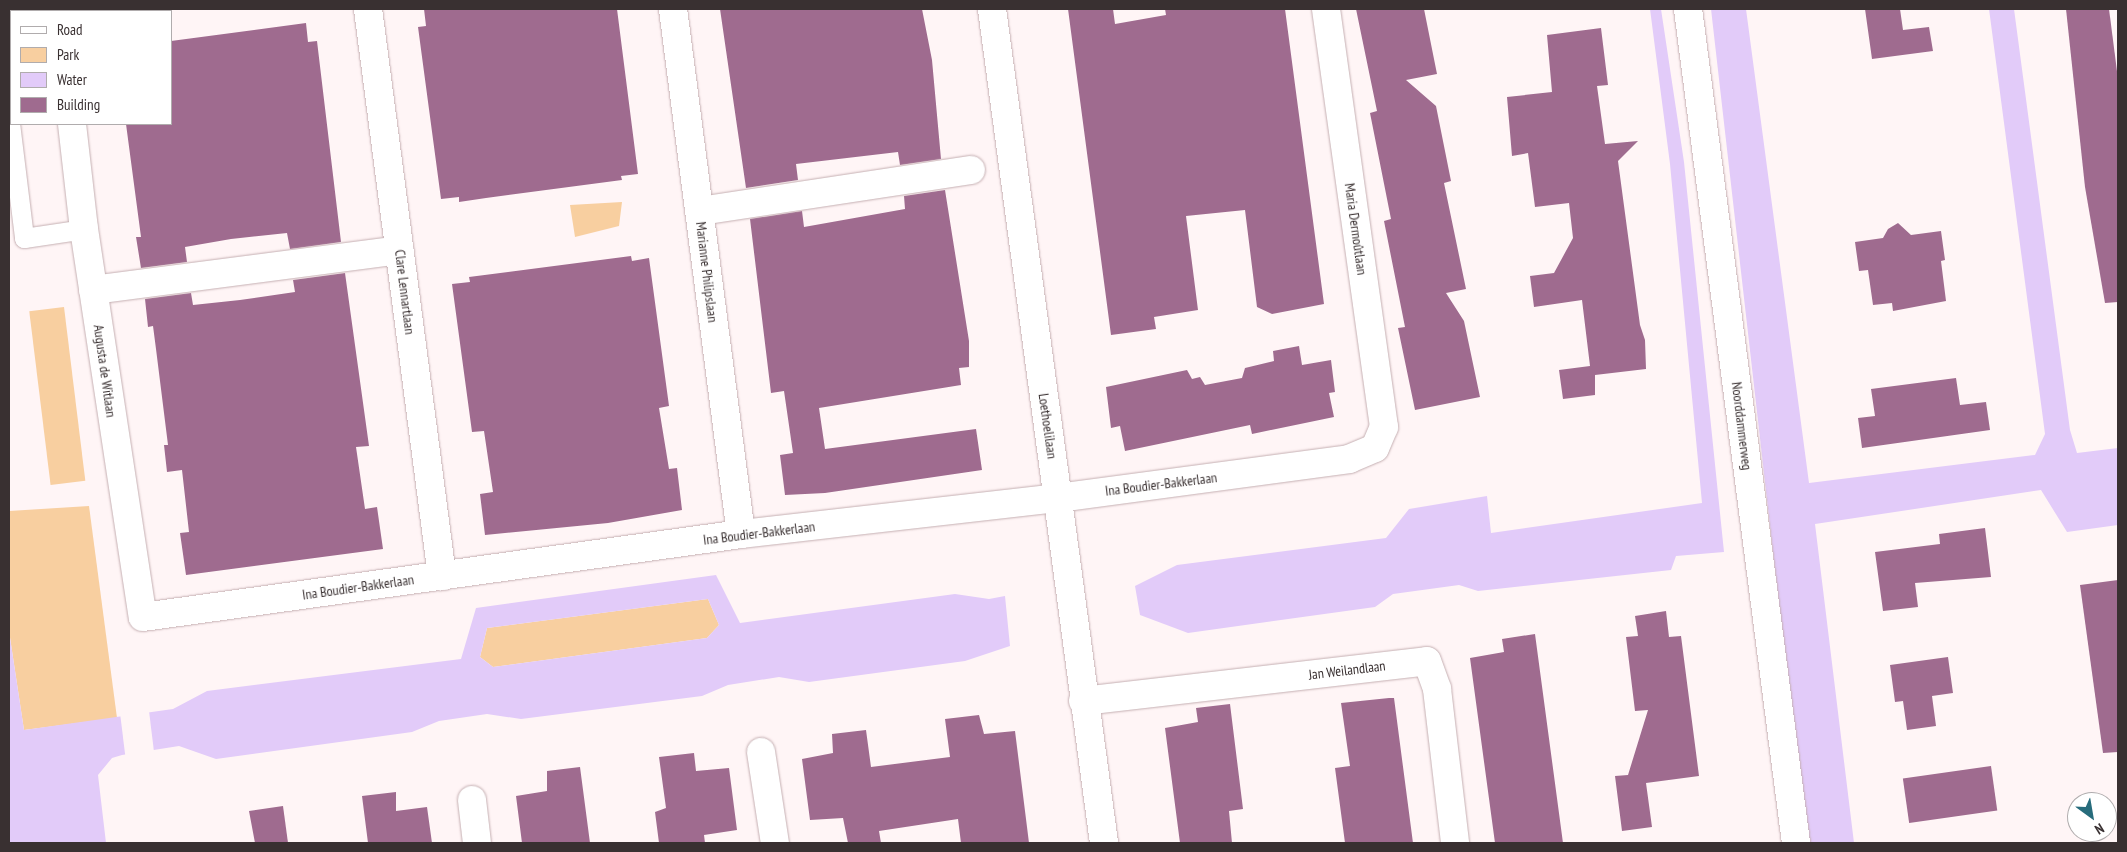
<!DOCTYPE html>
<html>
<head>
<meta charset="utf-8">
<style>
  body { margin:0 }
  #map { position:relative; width:2127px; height:852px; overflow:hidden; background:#fff5f6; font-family:"PT Sans Narrow",sans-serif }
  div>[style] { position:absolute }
  .green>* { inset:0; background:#f8cfa0; transform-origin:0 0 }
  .water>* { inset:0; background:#e2cbf9 }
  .pier>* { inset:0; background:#fff5f6; transform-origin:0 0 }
  .building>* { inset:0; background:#9f6b8f; transform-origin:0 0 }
  .roads { filter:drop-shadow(0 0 1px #c5afb2) drop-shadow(0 0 1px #c5afb2) }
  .service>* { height:19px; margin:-9.5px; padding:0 9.5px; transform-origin:9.5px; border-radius:9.5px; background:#fff }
  .pedestrian>* { height:28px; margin:-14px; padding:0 14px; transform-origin:14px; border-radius:14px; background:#fff }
  .minor>* { height:28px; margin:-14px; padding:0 14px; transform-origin:14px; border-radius:14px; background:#fff }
  .tertiary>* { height:28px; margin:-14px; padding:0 14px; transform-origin:14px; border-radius:14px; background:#fff }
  span { translate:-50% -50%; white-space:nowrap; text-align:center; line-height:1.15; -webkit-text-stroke:4px #fff; paint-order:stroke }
  .street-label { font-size:14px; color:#393031 }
  .frame { position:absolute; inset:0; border:10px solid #393031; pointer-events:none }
  .legend { position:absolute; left:10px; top:10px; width:162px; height:115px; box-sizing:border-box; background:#fff; border:1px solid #b0acad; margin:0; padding:6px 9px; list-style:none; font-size:15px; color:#393031 }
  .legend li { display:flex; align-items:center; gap:10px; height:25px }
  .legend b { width:25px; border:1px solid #b0acad }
  .north { position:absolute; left:2067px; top:792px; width:50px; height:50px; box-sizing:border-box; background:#fff; border:1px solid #b0acad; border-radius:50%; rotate:148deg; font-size:14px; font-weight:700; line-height:20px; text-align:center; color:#393031 }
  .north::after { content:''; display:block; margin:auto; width:18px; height:22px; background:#276c7c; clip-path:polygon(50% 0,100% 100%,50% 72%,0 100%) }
</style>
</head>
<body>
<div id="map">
  <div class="green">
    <div style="clip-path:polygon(622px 202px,619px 226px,575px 237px,570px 205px)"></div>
    <div style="left:64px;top:307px;width:175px;height:35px;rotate:83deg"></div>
    <div style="clip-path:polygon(89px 506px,117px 718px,24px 730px,9px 631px,9px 511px)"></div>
    <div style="clip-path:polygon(708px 599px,719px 625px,707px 638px,493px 667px,480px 657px,487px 628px)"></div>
  </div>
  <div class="water">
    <div style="clip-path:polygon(1650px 9px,1661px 9px,1684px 162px,1724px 552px,1676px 556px,1671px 570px,1478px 591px,1459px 585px,1393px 594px,1375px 607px,1188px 633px,1140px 615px,1135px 586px,1177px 565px,1386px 538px,1409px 509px,1487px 496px,1491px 533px,1702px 503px,1670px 164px)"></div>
    <div style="clip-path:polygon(1711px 9px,1746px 9px,1809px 483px,2035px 455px,2045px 434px,1989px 9px,2014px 9px,2070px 430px,2077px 453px,2118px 448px,2118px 525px,2067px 532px,2041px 490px,1815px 524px,1854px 843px,1809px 843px,1786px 666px)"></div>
    <div style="clip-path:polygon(evenodd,716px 575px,740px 623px,955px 594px,989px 599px,1005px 596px,1010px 646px,965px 661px,809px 682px,779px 677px,728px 685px,702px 696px,521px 719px,487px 714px,439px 721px,412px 732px,216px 759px,179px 746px,122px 755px,112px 758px,98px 775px,106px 843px,9px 843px,9px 631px,24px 730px,173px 709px,207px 691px,461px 659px,476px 608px,716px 575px,708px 599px,719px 625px,707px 638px,493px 667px,480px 657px,487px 628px,708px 599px)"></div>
  </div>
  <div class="pier">
    <div style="left:149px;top:711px;width:42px;height:29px;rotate:83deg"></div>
  </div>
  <div class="building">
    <div style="clip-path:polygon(424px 9px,617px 9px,638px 174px,621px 176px,622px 180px,486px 198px,459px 202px,459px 197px,441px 199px,418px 27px,426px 26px)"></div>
    <div style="clip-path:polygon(720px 9px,922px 9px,932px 60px,941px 159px,900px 165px,898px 152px,796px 164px,798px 180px,746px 188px)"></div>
    <div style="clip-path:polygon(1068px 9px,1113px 9px,1115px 24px,1166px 15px,1165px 9px,1285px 9px,1324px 304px,1272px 314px,1257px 307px,1245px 210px,1186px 216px,1198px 310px,1154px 317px,1156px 329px,1111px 335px)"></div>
    <div style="clip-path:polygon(1356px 9px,1424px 9px,1437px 74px,1406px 80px,1436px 106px,1451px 181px,1444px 183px,1466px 289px,1446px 293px,1464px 321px,1480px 397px,1415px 410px,1398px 328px,1405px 327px,1384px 221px,1391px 219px,1370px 113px,1377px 111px)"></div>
    <div style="clip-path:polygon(1865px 9px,1900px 9px,1903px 30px,1929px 27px,1933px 51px,1872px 59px)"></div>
    <div style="clip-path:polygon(2066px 9px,2109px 9px,2118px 79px,2118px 302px,2105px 303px,2085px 187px)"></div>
    <div style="clip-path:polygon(306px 23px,308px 42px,317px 41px,341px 242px,290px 249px,287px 233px,231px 239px,185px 247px,187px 262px,141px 268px,136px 237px,141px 237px,126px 124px,171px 124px,171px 41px)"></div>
    <div style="clip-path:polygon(1601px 28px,1608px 85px,1597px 86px,1605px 144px,1638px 141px,1618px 161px,1640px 325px,1645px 340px,1646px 369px,1595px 375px,1595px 395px,1563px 399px,1559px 370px,1590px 366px,1582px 300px,1534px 307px,1530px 276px,1554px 273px,1573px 238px,1569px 203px,1535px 207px,1528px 153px,1512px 156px,1507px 97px,1552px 92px,1547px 35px)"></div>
    <div style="clip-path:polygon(945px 190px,969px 341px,969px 367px,959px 368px,961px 385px,819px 408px,825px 449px,976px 429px,982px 470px,825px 493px,785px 495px,780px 455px,793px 453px,784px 391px,771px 393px,750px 219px,802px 211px,804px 227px,905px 209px,904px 196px)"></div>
    <div style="clip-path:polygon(1898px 223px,1911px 235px,1941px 231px,1945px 260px,1941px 261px,1946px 301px,1893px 311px,1892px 303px,1873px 305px,1868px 270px,1859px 271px,1855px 242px,1883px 238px,1888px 229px)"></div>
    <div style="clip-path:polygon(631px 256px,632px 261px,649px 258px,669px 406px,659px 408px,669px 469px,677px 468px,682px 510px,608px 523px,485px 535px,480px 494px,493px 492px,484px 431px,472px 432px,452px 284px,470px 282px,469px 277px)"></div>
    <div style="clip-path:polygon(345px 273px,369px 446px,356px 447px,365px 509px,377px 507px,383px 549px,186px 575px,180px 533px,189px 532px,182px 470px,167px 472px,164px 445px,168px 445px,156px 349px,153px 326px,148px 327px,145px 299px,191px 293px,193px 305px,240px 300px,295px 292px,293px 280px)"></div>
    <div style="clip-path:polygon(1299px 346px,1302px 365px,1331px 360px,1335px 392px,1329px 393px,1334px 417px,1252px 434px,1250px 425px,1125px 451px,1120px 426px,1111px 428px,1106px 387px,1187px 370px,1192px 379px,1200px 377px,1205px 385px,1242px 378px,1245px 368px,1274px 361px,1273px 351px)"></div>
    <div style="clip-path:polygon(1956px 378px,1960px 405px,1986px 402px,1990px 430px,1862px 448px,1858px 418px,1875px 416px,1871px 389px)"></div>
    <div style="clip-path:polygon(1985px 528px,1991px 577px,1915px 583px,1918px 607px,1883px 611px,1875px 552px,1940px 544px,1939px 534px)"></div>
    <div style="clip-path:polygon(2118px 580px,2118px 752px,2103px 753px,2080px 585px)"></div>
    <div style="clip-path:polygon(1666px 611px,1669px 637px,1681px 636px,1699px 776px,1646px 783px,1652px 827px,1622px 831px,1615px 776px,1628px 775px,1648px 710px,1635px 711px,1626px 637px,1638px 636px,1635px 616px)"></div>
    <div style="clip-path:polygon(1535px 634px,1563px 843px,1495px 843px,1470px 658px,1504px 652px,1502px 639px)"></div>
    <div style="clip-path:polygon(1948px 657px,1953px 693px,1932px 696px,1936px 726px,1907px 730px,1903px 701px,1895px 702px,1890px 665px)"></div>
    <div style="clip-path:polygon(1389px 698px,1394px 698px,1413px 843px,1345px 843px,1335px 768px,1350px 766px,1341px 703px)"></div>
    <div style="clip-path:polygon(1230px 704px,1243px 809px,1229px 811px,1232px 843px,1180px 843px,1165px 728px,1198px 722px,1196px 708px)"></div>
    <div style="clip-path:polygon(979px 715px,984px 734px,1015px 731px,1029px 843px,961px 843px,958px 819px,879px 831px,881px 843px,848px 843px,843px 818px,810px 820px,802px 759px,833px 753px,832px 734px,866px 730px,871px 767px,950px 757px,945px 719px)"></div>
    <div style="clip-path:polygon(694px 753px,696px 771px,729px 768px,737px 830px,704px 835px,705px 843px,659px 843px,655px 812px,666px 808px,659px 757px)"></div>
    <div style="left:1991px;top:766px;width:45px;height:89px;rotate:82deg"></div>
    <div style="clip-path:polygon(580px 767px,590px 843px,522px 843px,516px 796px,547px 791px,547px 771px)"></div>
    <div style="clip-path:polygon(396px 792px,396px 811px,427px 807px,432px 843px,368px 843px,362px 796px)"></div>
    <div style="clip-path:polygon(283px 806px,288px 843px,255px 843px,249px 811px)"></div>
  </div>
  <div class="roads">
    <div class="service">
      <div style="left:9px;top:55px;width:2px;rotate:-27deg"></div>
      <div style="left:9px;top:115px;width:124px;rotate:83deg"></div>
      <div style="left:24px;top:238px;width:61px;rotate:-8.5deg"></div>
    </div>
    <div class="pedestrian">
      <div style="left:700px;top:211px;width:274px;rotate:-8.6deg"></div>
      <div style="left:93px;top:290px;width:309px;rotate:-7.4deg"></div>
    </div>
    <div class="minor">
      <div style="left:59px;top:9px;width:2px;rotate:63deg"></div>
      <div style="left:368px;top:9px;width:572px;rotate:82.56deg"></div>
      <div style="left:673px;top:9px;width:529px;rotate:82.62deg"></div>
      <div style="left:992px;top:9px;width:841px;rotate:82.35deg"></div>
      <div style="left:72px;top:124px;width:106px;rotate:83.5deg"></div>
      <div style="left:84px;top:229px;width:392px;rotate:81.4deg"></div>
      <div style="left:143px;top:617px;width:604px;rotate:-7.9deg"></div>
      <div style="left:741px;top:534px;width:319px;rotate:-6.5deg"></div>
      <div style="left:1058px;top:498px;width:294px;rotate:-7.6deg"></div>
      <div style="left:1349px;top:459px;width:28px;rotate:-23deg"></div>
      <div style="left:1375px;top:448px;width:23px;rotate:-67deg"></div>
      <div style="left:1384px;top:427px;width:422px;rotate:-97.9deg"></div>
      <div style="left:1083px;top:701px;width:346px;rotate:-6.6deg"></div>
      <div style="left:1427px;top:661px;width:30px;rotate:70deg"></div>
      <div style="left:1437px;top:689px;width:155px;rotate:83.3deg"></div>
      <div style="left:761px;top:752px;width:92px;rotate:81.3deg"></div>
      <div style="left:472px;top:800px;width:43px;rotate:83.4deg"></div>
    </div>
    <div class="tertiary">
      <div style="left:1688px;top:9px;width:841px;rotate:82.62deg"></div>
    </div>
  </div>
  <div class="street-label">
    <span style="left:1356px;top:229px;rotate:82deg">Maria Dermoûtlaan</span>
    <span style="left:707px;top:272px;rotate:83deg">Marianne Philipslaan</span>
    <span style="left:405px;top:292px;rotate:83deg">Clare Lennartlaan</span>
    <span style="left:105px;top:371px;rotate:82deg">Augusta de Witlaan</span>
    <span style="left:1048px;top:426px;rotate:82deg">Loethoelilaan</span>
    <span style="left:1742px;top:426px;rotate:83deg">Noorddammerweg</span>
    <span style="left:1161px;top:484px;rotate:-7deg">Ina Boudier-Bakkerlaan</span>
    <span style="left:759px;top:533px;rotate:-7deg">Ina Boudier-Bakkerlaan</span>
    <span style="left:358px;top:587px;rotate:-8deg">Ina Boudier-Bakkerlaan</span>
    <span style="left:1347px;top:670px;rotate:-7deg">Jan Weilandlaan</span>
  </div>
  <div class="frame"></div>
  <ul class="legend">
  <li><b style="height:6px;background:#fff"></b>Road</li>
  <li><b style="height:14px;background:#f8cfa0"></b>Park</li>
  <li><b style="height:14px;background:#e2cbf9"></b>Water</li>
  <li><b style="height:14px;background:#9f6b8f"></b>Building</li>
  </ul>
  <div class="north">N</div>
</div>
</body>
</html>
